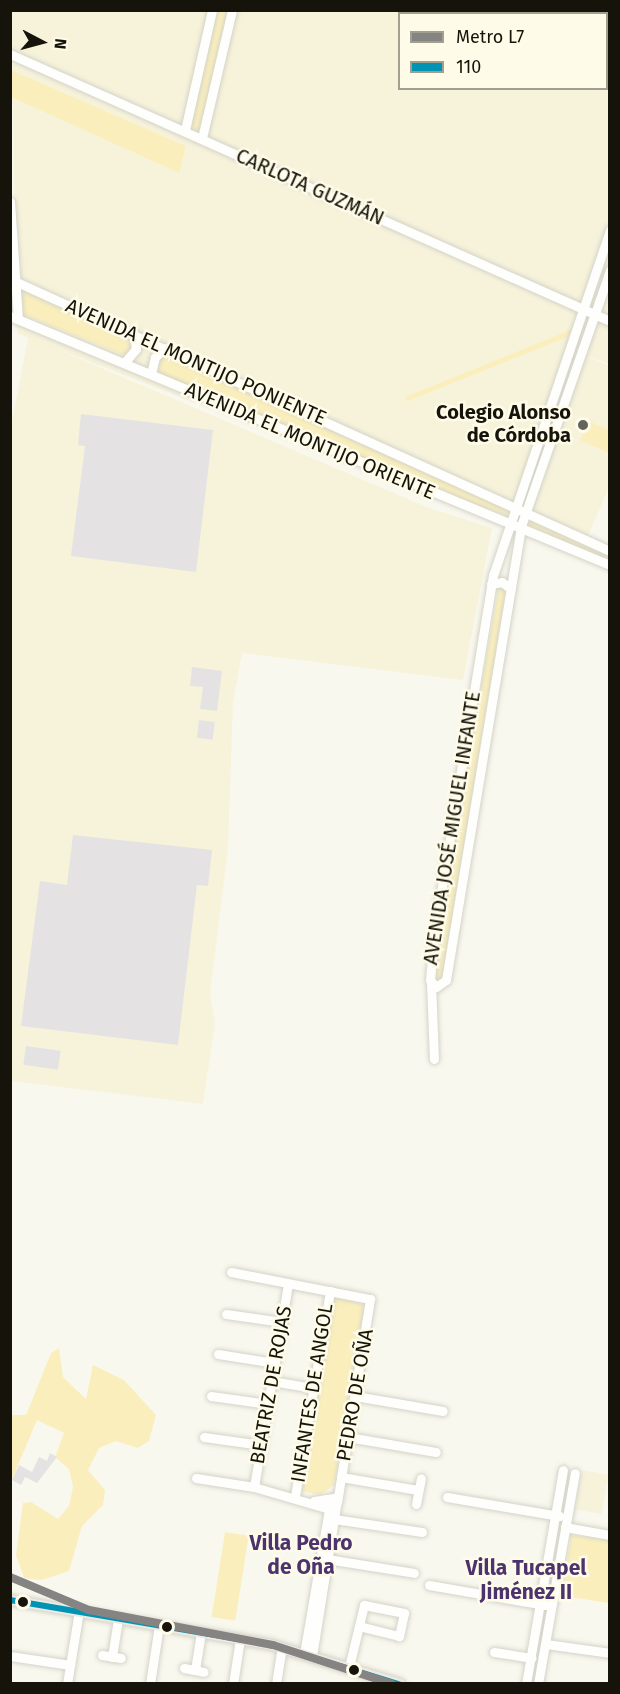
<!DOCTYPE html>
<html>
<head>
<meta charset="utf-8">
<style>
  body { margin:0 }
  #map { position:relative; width:620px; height:1694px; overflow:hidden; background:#f9f8ee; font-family:"Fira Sans",sans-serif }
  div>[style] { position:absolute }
  .built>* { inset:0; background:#f7f3db; transform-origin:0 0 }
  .green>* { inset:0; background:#faefbc; transform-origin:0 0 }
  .building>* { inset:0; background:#e5e2e4; transform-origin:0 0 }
  .roads { filter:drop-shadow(0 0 2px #d4d3c9) drop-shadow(0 0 2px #d4d3c9) }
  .minor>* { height:9px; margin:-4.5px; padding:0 4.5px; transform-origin:4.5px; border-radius:4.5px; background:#fefefc }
  .major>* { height:10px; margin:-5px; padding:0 5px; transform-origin:5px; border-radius:5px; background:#eceae3 }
  .bus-1>* { height:6px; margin:-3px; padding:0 3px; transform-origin:3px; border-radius:3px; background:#0093b3 }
  .metro-1>* { height:8px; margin:-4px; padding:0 4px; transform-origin:4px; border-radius:4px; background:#868383 }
  .dots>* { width:16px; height:16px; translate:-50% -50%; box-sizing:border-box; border:3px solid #fefbe9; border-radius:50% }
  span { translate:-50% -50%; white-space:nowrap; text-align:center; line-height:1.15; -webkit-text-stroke:5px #fefbe9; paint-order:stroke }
  .street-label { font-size:20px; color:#16140a }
  .poi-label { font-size:20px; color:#16140a; font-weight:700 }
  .right { translate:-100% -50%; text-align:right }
  .neighbourhood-label { font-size:21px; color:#4c336e; font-weight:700 }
  .frame { position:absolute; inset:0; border:12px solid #16140a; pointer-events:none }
  .legend { position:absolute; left:398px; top:12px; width:210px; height:78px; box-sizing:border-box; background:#fefbe9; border:2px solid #a19f90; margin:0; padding:8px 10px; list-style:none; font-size:18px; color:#16140a }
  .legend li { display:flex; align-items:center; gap:12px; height:30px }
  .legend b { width:30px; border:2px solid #a19f90 }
  .north { position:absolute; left:12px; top:12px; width:60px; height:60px; -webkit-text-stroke:4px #fefbe9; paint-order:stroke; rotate:96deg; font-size:16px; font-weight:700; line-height:24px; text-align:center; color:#16140a }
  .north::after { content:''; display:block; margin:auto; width:21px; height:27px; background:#16140a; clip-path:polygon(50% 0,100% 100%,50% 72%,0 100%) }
</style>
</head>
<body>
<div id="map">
  <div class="built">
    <div style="clip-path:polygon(evenodd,11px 11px,609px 11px,609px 364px,581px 353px,609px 366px,610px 485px,587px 538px,528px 512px,521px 529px,57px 349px,429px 508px,492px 528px,463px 680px,242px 653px,233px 703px,228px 849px,210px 993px,215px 1024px,203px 1104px,11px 1081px,10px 431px,28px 338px,17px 333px,11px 11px,400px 14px,606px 14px,606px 88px,400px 88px,400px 14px)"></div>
    <div style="left:582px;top:1470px;width:27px;height:40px;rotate:10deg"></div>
  </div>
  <div class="green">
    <div style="clip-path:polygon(218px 11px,227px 14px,200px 129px,195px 129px,190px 124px)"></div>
    <div style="clip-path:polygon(11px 70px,186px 146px,179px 173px,11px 97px)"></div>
    <div style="clip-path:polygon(21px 289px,133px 339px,129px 352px,124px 355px,22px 314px)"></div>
    <div style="left:583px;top:325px;width:5px;height:192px;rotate:68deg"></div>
    <div style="clip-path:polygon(162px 353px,507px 509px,507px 515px,424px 488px,157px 372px)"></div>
    <div style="clip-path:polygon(589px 421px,609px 430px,609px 453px,580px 440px)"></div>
    <div style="clip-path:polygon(531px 519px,609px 555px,609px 562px,527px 525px)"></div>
    <div style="clip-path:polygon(499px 584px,506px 589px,442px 980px,436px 983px,437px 940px)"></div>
    <div style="clip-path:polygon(334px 1296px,365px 1305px,334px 1485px,320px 1495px,302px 1491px)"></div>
    <div style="clip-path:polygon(59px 1348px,63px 1377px,86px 1399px,93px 1365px,124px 1380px,156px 1415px,149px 1441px,138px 1448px,116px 1441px,99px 1448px,88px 1470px,105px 1490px,103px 1505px,82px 1526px,69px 1571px,42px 1580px,24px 1578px,16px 1555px,23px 1503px,31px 1502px,58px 1519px,69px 1506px,73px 1487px,69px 1469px,55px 1457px,64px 1433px,37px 1420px,11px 1482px,11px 1415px,26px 1415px,51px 1353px)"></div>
    <div style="left:225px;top:1532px;width:24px;height:86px;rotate:9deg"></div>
    <div style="clip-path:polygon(571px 1535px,609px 1540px,609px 1603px,562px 1596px)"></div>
  </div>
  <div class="building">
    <div style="clip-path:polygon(81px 414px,213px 430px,196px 572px,71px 556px,85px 446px,78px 445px)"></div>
    <div style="clip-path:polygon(192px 667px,222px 671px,217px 711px,200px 709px,203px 687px,190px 686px)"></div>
    <div style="left:199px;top:720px;width:16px;height:18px;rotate:7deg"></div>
    <div style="clip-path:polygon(73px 835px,212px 850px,208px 886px,197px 885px,178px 1045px,21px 1026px,40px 881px,67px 885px)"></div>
    <div style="left:26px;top:1046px;width:35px;height:19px;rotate:8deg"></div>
    <div style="clip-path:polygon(50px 1453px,57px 1457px,37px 1483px,25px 1477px,21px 1485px,12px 1480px,19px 1465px,32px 1472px,39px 1457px,47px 1461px)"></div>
  </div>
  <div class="roads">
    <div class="minor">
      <div style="left:603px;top:10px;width:8px;rotate:23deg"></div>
      <div style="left:10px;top:54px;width:657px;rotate:23.99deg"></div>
      <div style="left:185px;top:130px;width:123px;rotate:-77.3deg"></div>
      <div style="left:202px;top:138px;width:131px;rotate:-76.8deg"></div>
      <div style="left:10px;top:202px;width:117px;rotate:86.1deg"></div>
      <div style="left:610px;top:230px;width:364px;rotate:108.7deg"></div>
      <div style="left:493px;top:575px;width:366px;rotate:99.3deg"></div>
      <div style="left:434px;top:936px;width:44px;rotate:95.2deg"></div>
      <div style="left:430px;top:980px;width:9px;rotate:49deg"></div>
      <div style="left:436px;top:987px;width:12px;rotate:-35deg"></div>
      <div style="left:446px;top:980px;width:460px;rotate:-80.6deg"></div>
      <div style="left:521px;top:526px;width:271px;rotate:-70.8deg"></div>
      <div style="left:10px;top:279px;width:659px;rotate:24.39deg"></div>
      <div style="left:10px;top:316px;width:650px;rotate:22.54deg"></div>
      <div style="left:125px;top:362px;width:17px;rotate:-50deg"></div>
      <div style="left:136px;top:349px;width:15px;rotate:-98deg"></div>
      <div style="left:151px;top:374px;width:17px;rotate:-77deg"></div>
      <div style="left:155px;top:357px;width:13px;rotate:-42deg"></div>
      <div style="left:491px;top:584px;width:11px;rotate:-10deg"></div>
      <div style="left:502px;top:582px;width:11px;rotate:38deg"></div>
      <div style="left:431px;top:982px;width:77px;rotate:87.8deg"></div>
      <div style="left:231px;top:1272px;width:142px;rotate:11deg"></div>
      <div style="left:370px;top:1299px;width:206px;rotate:99.2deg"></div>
      <div style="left:226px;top:1314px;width:57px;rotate:8.1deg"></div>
      <div style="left:218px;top:1354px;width:58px;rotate:9deg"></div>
      <div style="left:272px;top:1381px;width:42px;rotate:9.7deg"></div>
      <div style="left:211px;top:1396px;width:58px;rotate:8deg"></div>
      <div style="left:355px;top:1396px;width:89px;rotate:9.7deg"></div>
      <div style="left:204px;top:1437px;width:58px;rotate:8deg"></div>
      <div style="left:348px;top:1437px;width:89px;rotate:9.7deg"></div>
      <div style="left:341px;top:1477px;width:78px;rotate:9.6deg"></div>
      <div style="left:196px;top:1478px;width:59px;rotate:8.8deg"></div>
      <div style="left:254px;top:1487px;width:75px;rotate:16.3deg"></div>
      <div style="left:254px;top:1487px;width:206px;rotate:-80.5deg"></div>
      <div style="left:295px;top:1496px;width:208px;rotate:-80.3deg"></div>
      <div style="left:447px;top:1497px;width:114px;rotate:9.6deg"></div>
      <div style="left:314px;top:1501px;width:20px;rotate:-9deg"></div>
      <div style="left:334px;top:1498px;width:11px;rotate:90deg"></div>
      <div style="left:334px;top:1509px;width:8px;rotate:-173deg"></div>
      <div style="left:326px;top:1508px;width:9px;rotate:-90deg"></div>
      <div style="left:416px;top:1504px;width:26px;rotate:-79deg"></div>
      <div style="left:334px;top:1519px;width:89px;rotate:8.4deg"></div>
      <div style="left:565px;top:1527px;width:46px;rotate:10.1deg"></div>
      <div style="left:327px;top:1559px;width:88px;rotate:9.1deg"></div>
      <div style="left:429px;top:1585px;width:118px;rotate:9.8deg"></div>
      <div style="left:546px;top:1644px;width:65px;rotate:8deg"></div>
      <div style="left:494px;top:1652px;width:38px;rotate:9deg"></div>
      <div style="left:304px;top:1654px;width:147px;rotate:-80.2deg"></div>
      <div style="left:102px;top:1655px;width:19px;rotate:9deg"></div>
      <div style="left:10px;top:1656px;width:61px;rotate:8.5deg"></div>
      <div style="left:312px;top:1656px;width:152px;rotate:-80.9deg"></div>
      <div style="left:112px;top:1657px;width:39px;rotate:-81deg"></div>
      <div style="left:349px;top:1667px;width:64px;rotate:-76.4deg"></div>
      <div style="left:364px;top:1605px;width:41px;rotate:11.3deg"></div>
      <div style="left:404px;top:1613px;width:24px;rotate:102deg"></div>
      <div style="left:399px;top:1636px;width:41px;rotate:-166deg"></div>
      <div style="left:184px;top:1668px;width:20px;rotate:11deg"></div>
      <div style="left:195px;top:1670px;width:38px;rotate:-81deg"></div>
      <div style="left:67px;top:1684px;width:74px;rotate:-80.7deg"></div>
      <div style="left:150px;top:1684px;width:60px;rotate:-81.3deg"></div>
      <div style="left:233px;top:1684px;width:46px;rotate:-81.2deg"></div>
      <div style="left:276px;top:1684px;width:36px;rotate:-81deg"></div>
      <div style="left:526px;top:1684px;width:217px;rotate:-80.2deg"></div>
      <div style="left:538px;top:1684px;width:214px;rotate:-80.1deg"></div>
    </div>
    <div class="major">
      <div style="left:10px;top:1600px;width:266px;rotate:9.7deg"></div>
      <div style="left:272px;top:1645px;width:134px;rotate:16.9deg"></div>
    </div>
  </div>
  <div class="bus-1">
    <div style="left:10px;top:1600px;width:266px;rotate:9.7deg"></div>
    <div style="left:272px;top:1645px;width:132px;rotate:17.2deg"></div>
  </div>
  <div class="metro-1">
    <div style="left:10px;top:1577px;width:86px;rotate:22.7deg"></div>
    <div style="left:89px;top:1610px;width:187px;rotate:10.8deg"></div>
    <div style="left:273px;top:1645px;width:125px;rotate:18.1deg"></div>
  </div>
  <div class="dots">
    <div style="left:583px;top:425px;background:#65645a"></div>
    <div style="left:23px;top:1602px;background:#16140a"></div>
    <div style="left:167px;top:1627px;background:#16140a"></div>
    <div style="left:354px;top:1670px;background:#16140a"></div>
  </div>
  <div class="street-label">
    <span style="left:310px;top:187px;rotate:24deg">CARLOTA GUZMÁN</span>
    <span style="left:196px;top:362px;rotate:24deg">AVENIDA EL MONTIJO PONIENTE</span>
    <span style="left:310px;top:441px;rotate:23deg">AVENIDA EL MONTIJO ORIENTE</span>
    <span style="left:452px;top:828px;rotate:-81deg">AVENIDA JOSÉ MIGUEL INFANTE</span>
    <span style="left:271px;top:1385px;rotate:-80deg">BEATRIZ DE ROJAS</span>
    <span style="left:312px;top:1393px;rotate:-81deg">INFANTES DE ANGOL</span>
    <span style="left:355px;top:1395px;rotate:-80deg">PEDRO DE OÑA</span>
  </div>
  <div class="poi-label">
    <span class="right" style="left:571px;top:424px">Colegio Alonso<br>de Córdoba</span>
  </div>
  <div class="neighbourhood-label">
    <span style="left:301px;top:1555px">Villa Pedro<br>de Oña</span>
    <span style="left:526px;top:1580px">Villa Tucapel<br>Jiménez II</span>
  </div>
  <div class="frame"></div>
  <ul class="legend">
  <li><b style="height:8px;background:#868383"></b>Metro L7</li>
  <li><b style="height:8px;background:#0093b3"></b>110</li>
  </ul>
  <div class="north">N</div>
</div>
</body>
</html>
